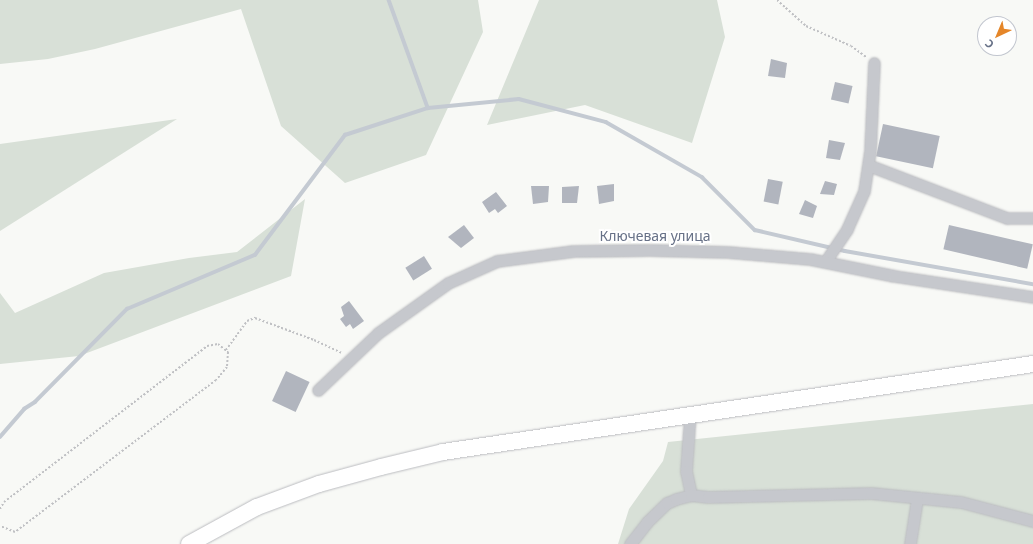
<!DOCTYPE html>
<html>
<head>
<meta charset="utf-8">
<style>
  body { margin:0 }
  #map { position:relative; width:1033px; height:544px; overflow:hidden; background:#f8f9f6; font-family:"Noto Sans",sans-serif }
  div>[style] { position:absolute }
  .green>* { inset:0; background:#d8e0d7 }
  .stream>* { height:3.5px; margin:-1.75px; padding:0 1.75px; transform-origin:1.75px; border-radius:1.75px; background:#c4cad2 }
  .building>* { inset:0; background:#b1b5be; transform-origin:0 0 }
  .path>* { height:2px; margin-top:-1px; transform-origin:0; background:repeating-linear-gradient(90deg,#c0c1c4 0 2px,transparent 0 4px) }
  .roads { filter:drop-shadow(0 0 1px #bbbcc0) drop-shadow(0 0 1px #bbbcc0) }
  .minor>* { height:11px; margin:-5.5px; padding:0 5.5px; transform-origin:5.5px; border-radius:5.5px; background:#c6c8cd }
  .highway>* { height:16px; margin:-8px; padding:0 8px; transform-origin:8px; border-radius:8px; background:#fff }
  span { translate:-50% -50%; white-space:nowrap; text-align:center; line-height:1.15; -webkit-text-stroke:4px #fff; paint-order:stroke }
  .street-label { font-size:14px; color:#677187 }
  .north { position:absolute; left:977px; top:16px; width:40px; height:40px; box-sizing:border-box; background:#fff; border:1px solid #c2c6cf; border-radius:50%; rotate:224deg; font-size:11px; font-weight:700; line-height:16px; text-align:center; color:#677187 }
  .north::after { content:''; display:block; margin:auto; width:14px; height:18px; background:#e58629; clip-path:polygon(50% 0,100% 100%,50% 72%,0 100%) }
</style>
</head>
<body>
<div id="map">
  <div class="green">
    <div style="clip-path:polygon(0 0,478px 0,483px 32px,426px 155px,345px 183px,281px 126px,241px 9px,95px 49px,48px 59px,0 64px)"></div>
    <div style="clip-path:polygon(539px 0,717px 0,725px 37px,692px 143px,585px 105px,487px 125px)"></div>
    <div style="clip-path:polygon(177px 119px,0 231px,0 144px)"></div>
    <div style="clip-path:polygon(305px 199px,291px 276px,79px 356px,0 364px,0 293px,15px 313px,104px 273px,189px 258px,237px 252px)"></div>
    <div style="clip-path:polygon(1033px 404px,1033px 544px,618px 544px,629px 509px,663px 461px,668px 442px)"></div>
  </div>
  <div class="stream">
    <div style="left:389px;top:0;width:115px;rotate:70.1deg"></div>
    <div style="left:0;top:437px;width:37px;rotate:-49deg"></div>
    <div style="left:24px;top:409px;width:13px;rotate:-32deg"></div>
    <div style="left:35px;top:402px;width:131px;rotate:-45.3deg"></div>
    <div style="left:127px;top:309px;width:139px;rotate:-22.9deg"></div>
    <div style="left:255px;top:255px;width:150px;rotate:-53.1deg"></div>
    <div style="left:345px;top:135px;width:87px;rotate:-18deg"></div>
    <div style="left:428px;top:108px;width:91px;rotate:-5.6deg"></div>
    <div style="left:519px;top:99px;width:90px;rotate:14.8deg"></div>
    <div style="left:606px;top:122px;width:111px;rotate:29.8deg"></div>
    <div style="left:702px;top:177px;width:75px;rotate:45deg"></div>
    <div style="left:755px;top:230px;width:92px;rotate:13.1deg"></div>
    <div style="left:845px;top:251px;width:191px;rotate:10deg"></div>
  </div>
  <div class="building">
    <div style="clip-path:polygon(771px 59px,787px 63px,785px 78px,768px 76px)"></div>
    <div style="left:835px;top:82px;width:18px;height:18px;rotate:13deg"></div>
    <div style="left:883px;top:124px;width:58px;height:33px;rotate:12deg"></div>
    <div style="clip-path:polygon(829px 140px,845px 143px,840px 160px,826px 158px)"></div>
    <div style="left:768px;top:179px;width:15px;height:23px;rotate:11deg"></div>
    <div style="clip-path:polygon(825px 181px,837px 184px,834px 195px,820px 194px)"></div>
    <div style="clip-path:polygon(614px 184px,614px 201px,599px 204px,597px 186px)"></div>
    <div style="clip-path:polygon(531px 186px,549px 186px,548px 202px,533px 204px)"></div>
    <div style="clip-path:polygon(579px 186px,577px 203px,562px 203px,562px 187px)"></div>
    <div style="clip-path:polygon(496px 192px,507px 206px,498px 213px,495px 209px,489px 213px,482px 202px)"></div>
    <div style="clip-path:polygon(805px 200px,817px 206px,813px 218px,799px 214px)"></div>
    <div style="clip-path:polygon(464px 225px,474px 238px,461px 248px,448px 237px)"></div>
    <div style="left:949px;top:225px;width:86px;height:25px;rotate:13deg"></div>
    <div style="left:424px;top:256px;width:15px;height:22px;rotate:58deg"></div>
    <div style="clip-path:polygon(349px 301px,364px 321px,353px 329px,350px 324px,346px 327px,340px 319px,344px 316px,341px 307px)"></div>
    <div style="left:286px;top:371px;width:26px;height:33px;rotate:25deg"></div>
  </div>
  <div class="path">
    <div style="left:777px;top:0;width:39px;rotate:42deg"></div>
    <div style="left:806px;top:26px;width:49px;rotate:24deg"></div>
    <div style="left:851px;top:46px;width:19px;rotate:36deg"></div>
    <div style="left:226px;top:350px;width:36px;rotate:-54deg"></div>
    <div style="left:247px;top:321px;width:9px;rotate:-21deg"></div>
    <div style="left:255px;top:318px;width:63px;rotate:20.4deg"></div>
    <div style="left:314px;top:340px;width:31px;rotate:25deg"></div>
    <div style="left:0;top:509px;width:8px;rotate:-60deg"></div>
    <div style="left:4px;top:502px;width:256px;rotate:-37.5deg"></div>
    <div style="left:207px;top:346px;width:11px;rotate:-10deg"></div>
    <div style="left:218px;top:344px;width:13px;rotate:39deg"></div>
    <div style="left:228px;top:352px;width:15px;rotate:94deg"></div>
    <div style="left:227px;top:367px;width:17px;rotate:130deg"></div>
    <div style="left:216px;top:380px;width:252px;rotate:142.9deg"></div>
    <div style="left:15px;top:532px;width:16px;rotate:-158deg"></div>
  </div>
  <div class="roads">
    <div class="minor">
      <div style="left:868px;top:165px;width:149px;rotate:20.9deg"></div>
      <div style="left:1007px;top:218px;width:26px"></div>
      <div style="left:825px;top:262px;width:40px;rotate:-56deg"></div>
      <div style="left:847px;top:229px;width:42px;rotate:-65.9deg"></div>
      <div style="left:864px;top:191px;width:40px;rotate:-81.5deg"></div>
      <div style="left:870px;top:151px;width:88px;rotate:-87.4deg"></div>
      <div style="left:318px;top:390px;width:83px;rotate:-43.5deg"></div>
      <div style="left:378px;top:333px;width:86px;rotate:-35.5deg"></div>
      <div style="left:448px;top:283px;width:54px;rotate:-24.2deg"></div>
      <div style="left:497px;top:261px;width:77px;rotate:-7.5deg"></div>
      <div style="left:573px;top:251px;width:77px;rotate:-0.7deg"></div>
      <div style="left:650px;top:250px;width:78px;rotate:1.5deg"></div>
      <div style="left:728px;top:252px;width:82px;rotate:4.9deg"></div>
      <div style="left:810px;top:259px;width:86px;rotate:11.4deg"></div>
      <div style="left:894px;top:276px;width:141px;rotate:8.6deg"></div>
      <div style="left:690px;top:414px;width:57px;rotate:94deg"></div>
      <div style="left:686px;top:471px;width:25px;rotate:78deg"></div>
      <div style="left:630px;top:544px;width:28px;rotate:-52deg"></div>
      <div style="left:647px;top:522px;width:28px;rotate:-44deg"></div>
      <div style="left:667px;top:503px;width:10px;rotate:-24deg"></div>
      <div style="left:676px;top:499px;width:16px;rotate:-15deg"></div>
      <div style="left:691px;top:495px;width:17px;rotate:7deg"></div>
      <div style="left:708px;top:497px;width:163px;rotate:-1.4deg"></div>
      <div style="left:871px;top:493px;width:90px;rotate:5.7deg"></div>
      <div style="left:961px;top:502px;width:74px;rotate:14.8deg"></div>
      <div style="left:910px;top:544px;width:46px;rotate:-81.2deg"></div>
    </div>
    <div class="highway">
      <div style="left:189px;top:544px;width:77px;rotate:-28.6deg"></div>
      <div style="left:257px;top:507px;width:66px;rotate:-20.4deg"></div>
      <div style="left:319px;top:484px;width:64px;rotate:-15.3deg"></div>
      <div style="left:381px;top:467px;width:64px;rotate:-13.6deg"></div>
      <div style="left:443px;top:452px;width:597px;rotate:-8.48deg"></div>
    </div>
  </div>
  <div class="street-label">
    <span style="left:655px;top:236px">Ключевая улица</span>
  </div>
  <div class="north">С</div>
</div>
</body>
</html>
